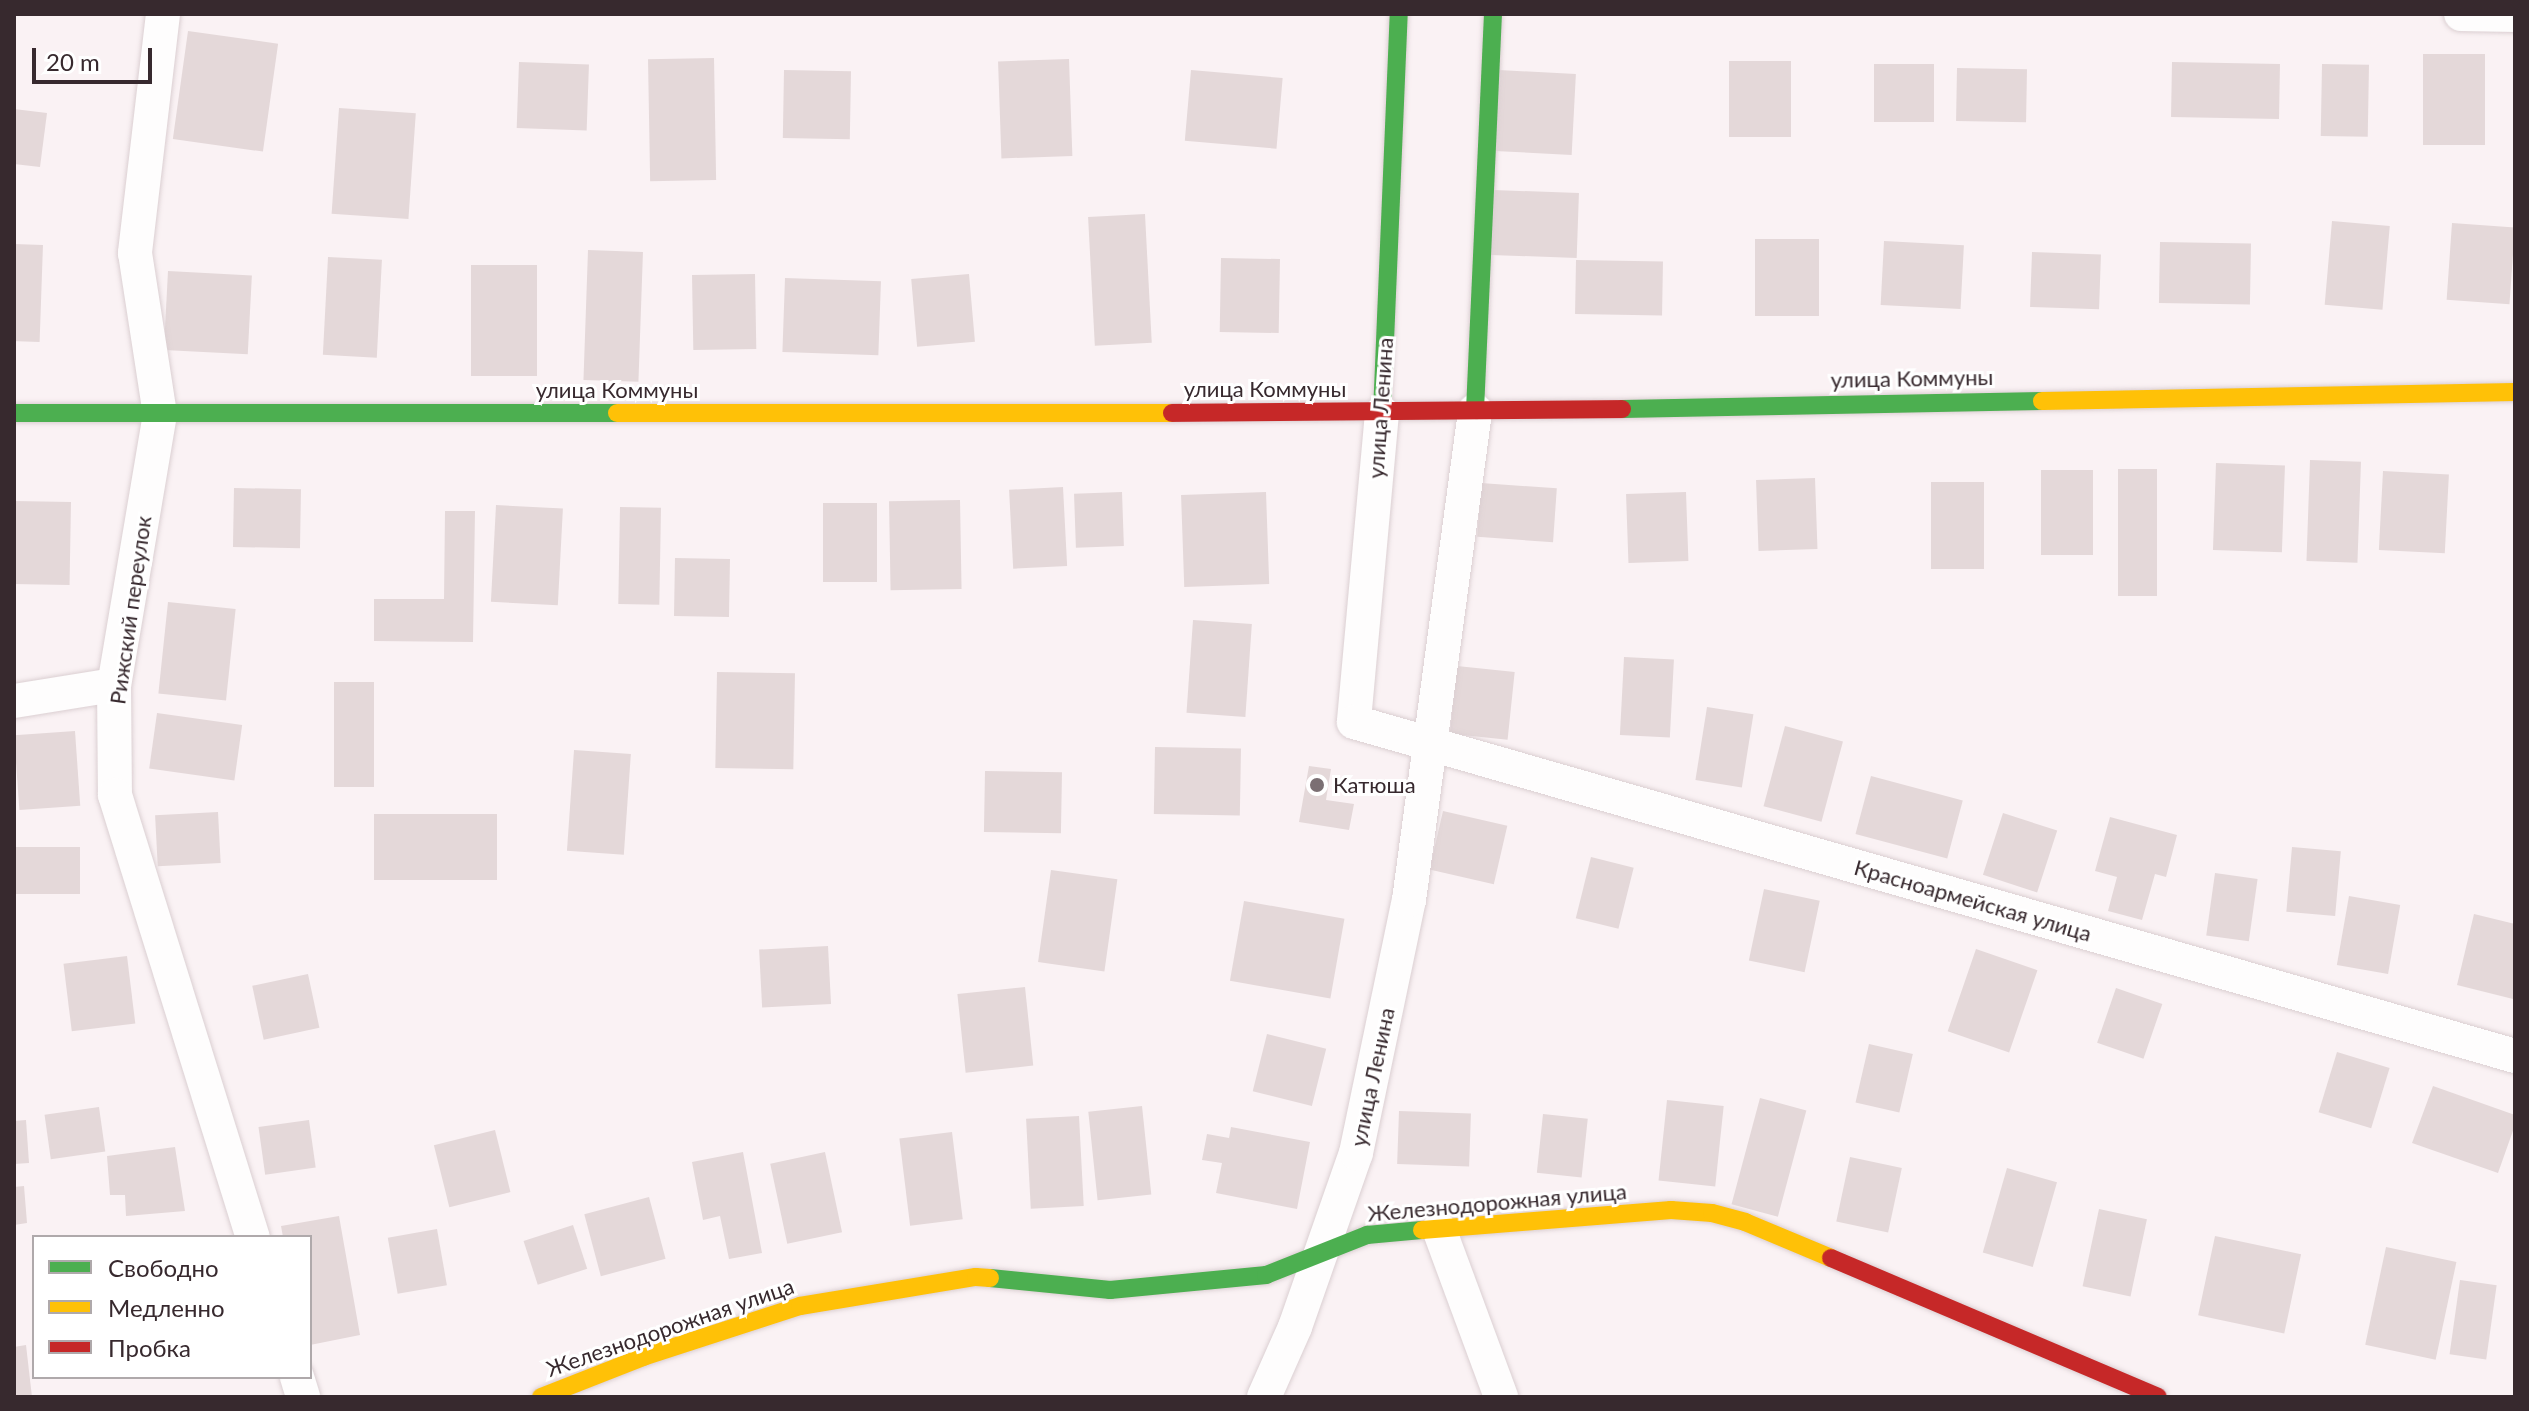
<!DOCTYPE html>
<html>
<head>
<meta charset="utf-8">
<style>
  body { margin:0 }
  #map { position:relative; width:2529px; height:1411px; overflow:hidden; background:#faf2f4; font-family:Lato,sans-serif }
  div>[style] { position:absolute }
  .building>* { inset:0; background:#e4d8d9; transform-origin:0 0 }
  .roads { filter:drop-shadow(0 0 2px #dbcfd2) drop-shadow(0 0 2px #dbcfd2) }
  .street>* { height:34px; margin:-17px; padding:0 17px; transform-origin:17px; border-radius:17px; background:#fefdfd }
  .fast>* { height:18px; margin:-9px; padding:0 9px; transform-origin:9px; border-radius:9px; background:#4caf50 }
  .slow>* { height:18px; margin:-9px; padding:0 9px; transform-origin:9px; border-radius:9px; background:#ffc107 }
  .jam>* { height:18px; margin:-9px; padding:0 9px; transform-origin:9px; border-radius:9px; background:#c62828 }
  .dots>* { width:22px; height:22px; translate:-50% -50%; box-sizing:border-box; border:4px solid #fff; border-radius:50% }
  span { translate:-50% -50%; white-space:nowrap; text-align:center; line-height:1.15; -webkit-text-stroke:6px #fff; paint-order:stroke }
  .street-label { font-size:22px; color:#37292e }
  .poi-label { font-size:22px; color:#37292e }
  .left { translate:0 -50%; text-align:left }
  .frame { position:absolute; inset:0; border:16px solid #37292e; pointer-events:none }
  .legend { position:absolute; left:32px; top:1235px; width:280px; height:144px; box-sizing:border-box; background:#fff; border:2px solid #afa9ab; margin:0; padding:10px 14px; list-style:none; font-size:24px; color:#37292e }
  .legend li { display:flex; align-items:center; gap:16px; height:40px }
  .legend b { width:40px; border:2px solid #afa9ab }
  .scale { position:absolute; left:32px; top:48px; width:120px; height:36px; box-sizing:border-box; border:4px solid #37292e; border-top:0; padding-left:10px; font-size:24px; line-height:28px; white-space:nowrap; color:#37292e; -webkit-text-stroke:6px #fff; paint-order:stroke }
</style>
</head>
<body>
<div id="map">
  <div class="building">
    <div style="left:188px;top:31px;width:91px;height:109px;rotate:8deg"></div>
    <div style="left:2423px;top:54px;width:62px;height:91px"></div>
    <div style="left:714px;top:58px;width:122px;height:66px;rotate:89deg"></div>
    <div style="left:1069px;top:59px;width:97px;height:71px;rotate:88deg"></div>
    <div style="left:1791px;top:61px;width:76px;height:62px;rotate:90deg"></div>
    <div style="left:519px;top:62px;width:70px;height:66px;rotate:2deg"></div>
    <div style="left:2172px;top:62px;width:108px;height:55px;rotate:1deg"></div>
    <div style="left:1874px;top:64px;width:60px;height:58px"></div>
    <div style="left:2322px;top:64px;width:47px;height:72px;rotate:1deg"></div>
    <div style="left:1957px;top:68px;width:70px;height:53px;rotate:1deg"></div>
    <div style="left:784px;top:70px;width:67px;height:68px;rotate:1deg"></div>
    <div style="left:1191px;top:70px;width:92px;height:71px;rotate:5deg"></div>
    <div style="left:1499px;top:70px;width:77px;height:81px;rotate:3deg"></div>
    <div style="left:339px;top:108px;width:77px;height:106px;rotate:4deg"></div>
    <div style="clip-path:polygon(14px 109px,47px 113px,40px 167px,14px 164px)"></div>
    <div style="left:1493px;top:190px;width:86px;height:65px;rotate:2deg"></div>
    <div style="left:1145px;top:214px;width:129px;height:57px;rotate:87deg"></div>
    <div style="left:2332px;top:221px;width:58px;height:84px;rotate:5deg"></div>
    <div style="left:2452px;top:223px;width:63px;height:77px;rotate:4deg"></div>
    <div style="left:1755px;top:239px;width:64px;height:77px"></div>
    <div style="left:1884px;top:241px;width:80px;height:64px;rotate:3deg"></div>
    <div style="left:2160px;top:242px;width:91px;height:61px;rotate:1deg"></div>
    <div style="left:14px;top:244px;width:29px;height:97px;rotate:2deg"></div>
    <div style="left:588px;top:250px;width:55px;height:130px;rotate:2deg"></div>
    <div style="left:2032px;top:252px;width:69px;height:55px;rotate:2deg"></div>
    <div style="left:328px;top:257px;width:54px;height:98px;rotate:3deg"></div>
    <div style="left:1221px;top:258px;width:59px;height:74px;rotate:1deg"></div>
    <div style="left:1576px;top:260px;width:87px;height:54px;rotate:1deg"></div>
    <div style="left:471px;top:265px;width:66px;height:111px"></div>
    <div style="left:168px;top:271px;width:84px;height:79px;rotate:3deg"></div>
    <div style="left:755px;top:274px;width:75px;height:63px;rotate:89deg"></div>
    <div style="left:969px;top:274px;width:68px;height:58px;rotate:85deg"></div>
    <div style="left:785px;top:278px;width:96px;height:74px;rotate:2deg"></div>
    <div style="left:2310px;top:460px;width:51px;height:101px;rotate:2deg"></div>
    <div style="left:2216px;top:463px;width:69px;height:87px;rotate:2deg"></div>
    <div style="left:2118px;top:469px;width:39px;height:127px"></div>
    <div style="left:2093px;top:470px;width:85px;height:52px;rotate:90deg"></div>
    <div style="left:2383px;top:471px;width:66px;height:79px;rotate:3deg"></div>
    <div style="left:1815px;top:478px;width:71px;height:59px;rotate:88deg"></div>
    <div style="left:1931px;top:482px;width:53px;height:87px"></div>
    <div style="left:1481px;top:483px;width:76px;height:54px;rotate:4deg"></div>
    <div style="left:1063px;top:487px;width:79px;height:54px;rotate:87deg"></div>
    <div style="left:234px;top:488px;width:67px;height:59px;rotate:1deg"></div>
    <div style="left:1122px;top:492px;width:54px;height:48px;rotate:88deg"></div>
    <div style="left:1266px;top:492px;width:92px;height:85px;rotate:88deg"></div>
    <div style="left:1686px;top:492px;width:69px;height:60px;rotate:88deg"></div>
    <div style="left:960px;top:500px;width:89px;height:71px;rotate:89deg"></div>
    <div style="left:14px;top:501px;width:57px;height:83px;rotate:1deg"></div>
    <div style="left:823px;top:503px;width:54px;height:79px"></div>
    <div style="left:496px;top:505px;width:67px;height:97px;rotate:3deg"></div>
    <div style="left:620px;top:507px;width:41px;height:97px;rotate:1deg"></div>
    <div style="clip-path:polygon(445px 511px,475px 511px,473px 642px,374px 641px,374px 599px,444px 599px)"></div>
    <div style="left:675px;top:558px;width:55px;height:58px;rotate:1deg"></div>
    <div style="left:168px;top:602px;width:68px;height:92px;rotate:6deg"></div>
    <div style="left:1193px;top:620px;width:59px;height:93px;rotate:4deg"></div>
    <div style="left:1624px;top:657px;width:50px;height:78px;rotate:3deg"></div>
    <div style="left:1457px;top:666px;width:58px;height:68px;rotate:6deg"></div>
    <div style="left:717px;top:672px;width:78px;height:96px;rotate:1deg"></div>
    <div style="left:334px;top:682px;width:40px;height:105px"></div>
    <div style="left:1707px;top:707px;width:47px;height:74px;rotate:9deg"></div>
    <div style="left:157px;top:713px;width:86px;height:56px;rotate:8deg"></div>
    <div style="left:1785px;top:726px;width:60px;height:83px;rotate:15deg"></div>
    <div style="left:75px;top:731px;width:75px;height:61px;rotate:86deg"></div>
    <div style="left:1155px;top:747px;width:86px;height:67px;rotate:1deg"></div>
    <div style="left:574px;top:750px;width:57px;height:101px;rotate:4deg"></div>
    <div style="clip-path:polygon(1309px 766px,1331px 769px,1326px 800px,1354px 804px,1349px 830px,1299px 822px)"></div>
    <div style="left:985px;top:771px;width:77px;height:61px;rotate:1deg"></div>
    <div style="left:1871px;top:776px;width:95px;height:60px;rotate:15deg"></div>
    <div style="left:1443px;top:811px;width:66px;height:60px;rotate:13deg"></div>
    <div style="left:218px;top:812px;width:51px;height:63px;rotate:87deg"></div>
    <div style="left:2003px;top:813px;width:57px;height:65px;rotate:18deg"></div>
    <div style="left:497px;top:814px;width:66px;height:123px;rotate:90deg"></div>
    <div style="clip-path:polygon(2110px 817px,2177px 835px,2166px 877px,2155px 874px,2142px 920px,2108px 911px,2117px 877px,2095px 871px)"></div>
    <div style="left:80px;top:847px;width:47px;height:66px;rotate:90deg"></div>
    <div style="left:2292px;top:847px;width:49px;height:65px;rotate:5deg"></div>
    <div style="left:1591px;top:857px;width:44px;height:63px;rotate:14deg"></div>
    <div style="left:1051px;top:870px;width:67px;height:93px;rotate:8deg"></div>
    <div style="left:2215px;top:873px;width:43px;height:63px;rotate:8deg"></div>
    <div style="left:1764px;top:889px;width:57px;height:73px;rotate:12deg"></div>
    <div style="left:2349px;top:896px;width:52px;height:70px;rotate:10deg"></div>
    <div style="left:1244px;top:901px;width:102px;height:81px;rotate:10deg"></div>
    <div style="clip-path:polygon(2474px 914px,2515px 924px,2513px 999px,2457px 985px)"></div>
    <div style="left:828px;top:946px;width:58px;height:69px;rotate:87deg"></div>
    <div style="left:1976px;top:949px;width:65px;height:87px;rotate:19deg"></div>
    <div style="left:127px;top:956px;width:68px;height:64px;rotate:83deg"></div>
    <div style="left:308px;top:974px;width:55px;height:57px;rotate:78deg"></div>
    <div style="left:1025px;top:987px;width:79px;height:68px;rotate:84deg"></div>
    <div style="left:2116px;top:988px;width:49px;height:58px;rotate:19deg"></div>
    <div style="left:1267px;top:1034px;width:61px;height:59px;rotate:14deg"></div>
    <div style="left:1869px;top:1044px;width:45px;height:60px;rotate:13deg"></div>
    <div style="left:2337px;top:1052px;width:55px;height:63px;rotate:17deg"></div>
    <div style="clip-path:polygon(2433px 1086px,2515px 1115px,2515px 1125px,2498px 1173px,2412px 1143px)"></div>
    <div style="left:1760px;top:1098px;width:48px;height:110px;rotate:15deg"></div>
    <div style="left:1667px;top:1100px;width:57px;height:81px;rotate:6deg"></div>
    <div style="left:1142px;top:1106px;width:89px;height:54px;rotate:84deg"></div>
    <div style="left:99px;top:1107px;width:45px;height:55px;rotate:82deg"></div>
    <div style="left:1399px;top:1111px;width:72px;height:53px;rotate:2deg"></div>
    <div style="left:1543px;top:1114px;width:45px;height:59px;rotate:6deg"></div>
    <div style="left:1079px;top:1116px;width:90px;height:53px;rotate:87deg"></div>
    <div style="clip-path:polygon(26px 1120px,29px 1163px,14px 1164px,14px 1121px)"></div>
    <div style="left:309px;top:1120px;width:48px;height:51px;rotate:82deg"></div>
    <div style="clip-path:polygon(1231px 1127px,1310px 1142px,1297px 1209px,1216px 1193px,1222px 1163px,1202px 1160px,1207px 1134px,1229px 1138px)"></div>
    <div style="left:495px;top:1130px;width:64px;height:63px;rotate:76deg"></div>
    <div style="left:952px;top:1132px;width:88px;height:53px;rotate:83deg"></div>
    <div style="clip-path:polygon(175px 1147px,185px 1211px,126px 1216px,125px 1195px,110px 1195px,107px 1156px)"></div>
    <div style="clip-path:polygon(743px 1152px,762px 1253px,729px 1259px,720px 1216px,703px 1220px,692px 1162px)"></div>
    <div style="left:825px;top:1152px;width:82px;height:56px;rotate:78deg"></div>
    <div style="left:1850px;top:1157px;width:53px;height:66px;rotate:12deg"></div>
    <div style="left:2007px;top:1168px;width:52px;height:88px;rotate:16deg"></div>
    <div style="clip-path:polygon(24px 1186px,27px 1223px,14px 1225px,14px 1187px)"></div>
    <div style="left:649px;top:1197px;width:64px;height:67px;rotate:75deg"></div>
    <div style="left:2099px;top:1209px;width:49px;height:79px;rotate:12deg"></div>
    <div style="clip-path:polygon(339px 1216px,360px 1335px,310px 1345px,310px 1237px,283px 1237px,281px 1226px)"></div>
    <div style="left:573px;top:1225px;width:46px;height:52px;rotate:72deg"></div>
    <div style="left:437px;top:1229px;width:57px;height:50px;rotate:80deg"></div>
    <div style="left:2215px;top:1236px;width:88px;height:81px;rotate:12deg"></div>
    <div style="left:2386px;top:1247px;width:72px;height:100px;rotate:12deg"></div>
    <div style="left:2460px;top:1280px;width:37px;height:75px;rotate:8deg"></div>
    <div style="clip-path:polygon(26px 1345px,32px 1397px,14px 1397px,14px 1347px)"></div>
  </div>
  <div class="roads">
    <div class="street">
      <div style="left:163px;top:14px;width:241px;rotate:96.7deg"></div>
      <div style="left:135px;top:253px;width:163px;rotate:81.2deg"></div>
      <div style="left:160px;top:414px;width:275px;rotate:99.6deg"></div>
      <div style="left:114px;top:685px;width:110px;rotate:89.5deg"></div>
      <div style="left:115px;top:795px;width:463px;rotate:72.7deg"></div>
      <div style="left:2461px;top:14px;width:54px;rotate:1.1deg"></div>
      <div style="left:1382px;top:413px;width:310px;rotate:95.2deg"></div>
      <div style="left:1354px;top:722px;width:1208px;rotate:16.05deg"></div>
      <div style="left:14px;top:701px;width:101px;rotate:-9.1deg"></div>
      <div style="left:1439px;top:1229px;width:179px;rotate:69.7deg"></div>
      <div style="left:297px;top:1377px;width:21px;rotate:73deg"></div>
      <div style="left:1264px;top:1397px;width:77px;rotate:-66.1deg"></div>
      <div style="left:1295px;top:1327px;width:184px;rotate:-70.7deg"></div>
      <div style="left:1356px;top:1153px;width:258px;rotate:-78.2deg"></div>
      <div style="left:1409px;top:900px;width:494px;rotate:-82.3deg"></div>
    </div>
    <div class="fast">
      <div style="left:1622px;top:409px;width:420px;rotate:-1.1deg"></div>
      <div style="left:1475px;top:410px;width:396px;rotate:-87.4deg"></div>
      <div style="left:14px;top:413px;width:603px"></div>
      <div style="left:1382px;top:413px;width:399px;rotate:-87.6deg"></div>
      <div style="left:990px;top:1278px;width:121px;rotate:5.7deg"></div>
      <div style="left:1110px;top:1290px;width:157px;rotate:-5.5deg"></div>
      <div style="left:1266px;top:1275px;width:109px;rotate:-21.6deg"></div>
      <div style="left:1367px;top:1235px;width:55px;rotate:-5.2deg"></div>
    </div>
    <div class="slow">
      <div style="left:2042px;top:401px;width:473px;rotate:-1.1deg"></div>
      <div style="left:617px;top:413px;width:555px"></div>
      <div style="left:1422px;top:1230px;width:250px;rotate:-4.6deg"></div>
      <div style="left:1671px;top:1210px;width:41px;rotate:4.2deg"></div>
      <div style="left:1712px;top:1213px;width:34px;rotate:15deg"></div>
      <div style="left:1745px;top:1222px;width:93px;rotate:22.7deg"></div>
      <div style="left:541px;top:1397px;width:110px;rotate:-21.4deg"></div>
      <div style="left:643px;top:1357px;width:165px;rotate:-18deg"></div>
      <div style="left:800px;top:1306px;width:178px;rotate:-9.4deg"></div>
      <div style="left:976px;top:1277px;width:14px;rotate:4deg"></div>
    </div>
    <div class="jam">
      <div style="left:1172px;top:413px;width:450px;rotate:-0.5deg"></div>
      <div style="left:1831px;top:1258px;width:355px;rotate:23deg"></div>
    </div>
  </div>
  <div class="dots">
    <div style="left:1317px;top:785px;background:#7b6f73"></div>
  </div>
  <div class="street-label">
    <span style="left:1912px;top:378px;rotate:-1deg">улица Коммуны</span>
    <span style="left:1265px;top:389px">улица Коммуны</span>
    <span style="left:617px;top:390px">улица Коммуны</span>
    <span style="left:1380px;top:408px;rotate:-86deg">улица Ленина</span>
    <span style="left:130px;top:610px;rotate:-82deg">Рижский переулок</span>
    <span style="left:1973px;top:900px;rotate:16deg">Красноармейская улица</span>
    <span style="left:1372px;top:1077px;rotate:-78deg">улица Ленина</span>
    <span style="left:1497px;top:1202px;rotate:-5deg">Железнодорожная улица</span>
    <span style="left:670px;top:1327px;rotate:-19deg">Железнодорожная улица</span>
  </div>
  <div class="poi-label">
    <span class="left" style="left:1333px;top:785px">Катюша</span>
  </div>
  <div class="frame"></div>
  <ul class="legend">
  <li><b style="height:10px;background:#4caf50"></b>Свободно</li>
  <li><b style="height:10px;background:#ffc107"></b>Медленно</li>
  <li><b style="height:10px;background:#c62828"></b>Пробка</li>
  </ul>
  <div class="scale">20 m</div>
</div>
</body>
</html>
